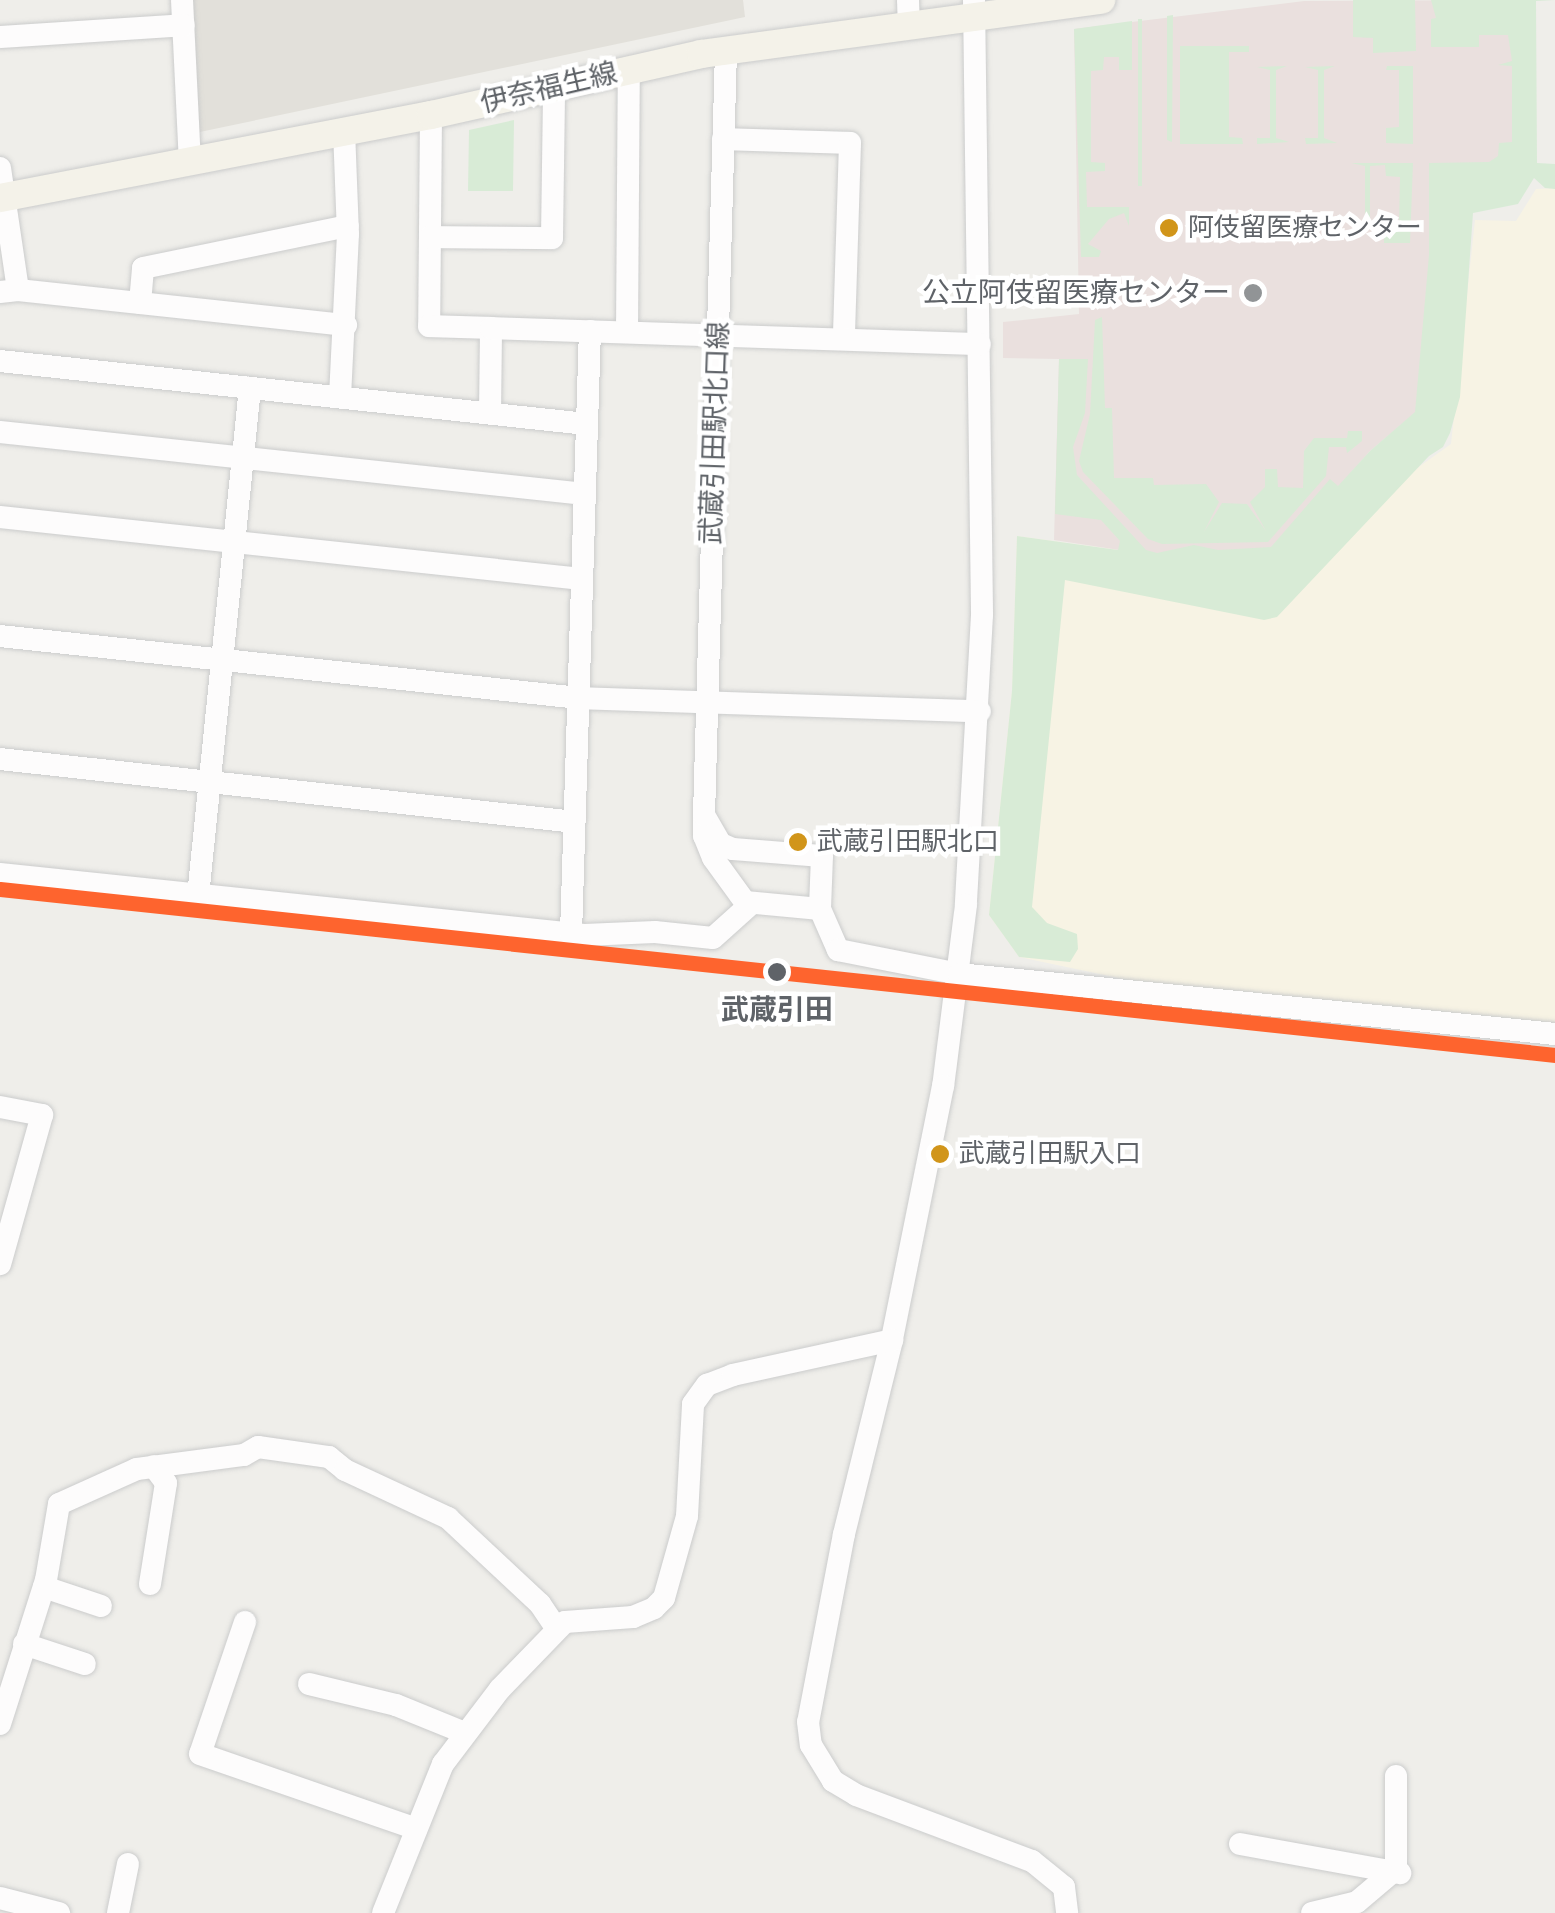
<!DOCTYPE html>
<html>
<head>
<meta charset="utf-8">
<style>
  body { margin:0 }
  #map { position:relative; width:1555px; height:1913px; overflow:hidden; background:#efeeea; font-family:"DejaVu Sans","Noto Sans JP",sans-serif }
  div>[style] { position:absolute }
  .commercial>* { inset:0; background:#f7f3e4 }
  .education>* { inset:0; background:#e2e0da }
  .medical>* { inset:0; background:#eae0de }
  .green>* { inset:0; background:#d8ebd6; transform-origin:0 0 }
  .roads { filter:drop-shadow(0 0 2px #cbcccc) drop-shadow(0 0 2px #cbcccc) }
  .minor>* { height:22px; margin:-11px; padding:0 11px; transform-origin:11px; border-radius:11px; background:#fdfcfc }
  .major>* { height:28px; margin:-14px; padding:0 14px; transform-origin:14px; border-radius:14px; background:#f4f2e9 }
  .rail-1>* { height:15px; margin:-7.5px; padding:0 7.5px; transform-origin:7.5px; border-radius:7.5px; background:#fe642e }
  .dots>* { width:28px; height:28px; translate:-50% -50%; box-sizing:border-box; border:5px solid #fff; border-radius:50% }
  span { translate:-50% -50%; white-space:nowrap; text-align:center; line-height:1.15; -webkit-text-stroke:9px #fff; paint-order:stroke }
  .bus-label { font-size:26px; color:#5f6368 }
  .left { translate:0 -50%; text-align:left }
  .street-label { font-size:28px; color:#5f6368 }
  .poi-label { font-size:28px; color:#5f6368 }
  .right { translate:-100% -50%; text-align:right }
  .stop-label { font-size:28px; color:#5f6368; font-weight:700 }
</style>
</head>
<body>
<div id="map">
  <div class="commercial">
    <div style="clip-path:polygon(1555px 188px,1555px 1023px,1133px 981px,1019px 957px,989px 915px,1012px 691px,1017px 536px,1119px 550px,1256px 583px,1451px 444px,1475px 220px,1516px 221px,1536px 189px)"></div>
  </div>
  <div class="education">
    <div style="clip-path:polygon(192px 0,743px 0,745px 17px,195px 133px)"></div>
  </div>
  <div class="medical">
    <div style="clip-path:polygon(1515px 0,1515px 145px,1483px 178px,1425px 314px,1416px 412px,1370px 451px,1263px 572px,1054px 540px,1059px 359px,1003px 358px,1003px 322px,1079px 314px,1074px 29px,1304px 1px)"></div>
  </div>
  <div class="green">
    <div style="clip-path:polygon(1353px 0,1415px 0,1416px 51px,1373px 53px,1373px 38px,1353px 37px)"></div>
    <div style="clip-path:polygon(1431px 0,1555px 0,1536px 1px,1537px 163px,1555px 164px,1555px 189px,1545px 188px,1534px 178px,1518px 204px,1473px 213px,1460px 397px,1450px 433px,1443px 447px,1429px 456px,1277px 617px,1264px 620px,1065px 580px,1032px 907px,1047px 923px,1077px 934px,1078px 949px,1070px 962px,1019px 957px,989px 915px,1012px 691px,1017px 536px,1118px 550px,1120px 541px,1101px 520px,1055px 514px,1059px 359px,1088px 359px,1085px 413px,1073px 447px,1077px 475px,1146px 550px,1157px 553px,1194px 545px,1218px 550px,1271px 547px,1330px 479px,1338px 486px,1370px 451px,1415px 412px,1429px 255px,1429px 163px,1489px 162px,1498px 156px,1499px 143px,1512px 142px,1512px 66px,1498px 65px,1512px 61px,1508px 35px,1479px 35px,1479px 47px,1431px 47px,1431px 19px,1436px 18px)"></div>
    <div style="clip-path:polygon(1173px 15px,1172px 142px,1167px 140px,1167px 16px)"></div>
    <div style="left:1142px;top:19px;width:167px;height:4px;rotate:90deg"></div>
    <div style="clip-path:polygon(1132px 21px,1132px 70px,1119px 70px,1119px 57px,1104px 57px,1103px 70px,1091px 71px,1091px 162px,1105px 163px,1105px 171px,1086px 172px,1087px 207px,1129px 207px,1129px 226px,1124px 213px,1109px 219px,1088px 244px,1101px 251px,1099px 257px,1081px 257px,1074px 29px)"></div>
    <div style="clip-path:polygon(1180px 46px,1249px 46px,1249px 52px,1229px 52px,1229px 137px,1242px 138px,1243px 144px,1180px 144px)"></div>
    <div style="clip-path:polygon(1287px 66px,1276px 70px,1276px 138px,1289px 142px,1257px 144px,1257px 138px,1270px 138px,1270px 70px,1257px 67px)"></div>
    <div style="clip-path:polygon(1335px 66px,1324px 70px,1324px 138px,1337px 143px,1306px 144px,1305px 138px,1318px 138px,1318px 70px,1305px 67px)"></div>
    <div style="clip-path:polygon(1387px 66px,1413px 66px,1413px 144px,1386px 143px,1386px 128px,1399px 127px,1399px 70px,1386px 70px)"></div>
    <div style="clip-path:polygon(514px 120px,513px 191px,468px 191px,469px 130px)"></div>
    <div style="clip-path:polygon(1351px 163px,1413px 163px,1410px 243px,1384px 243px,1384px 224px,1399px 223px,1400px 177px,1386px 176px,1385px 165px,1370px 166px,1370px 225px,1351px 226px,1365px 223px,1365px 166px)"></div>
    <div style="clip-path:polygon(1102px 317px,1105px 408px,1112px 408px,1114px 478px,1153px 478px,1154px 485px,1206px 484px,1219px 502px,1204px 532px,1222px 503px,1247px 504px,1266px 531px,1250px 502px,1265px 487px,1265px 469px,1277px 469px,1278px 487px,1303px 488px,1304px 451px,1314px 438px,1347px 438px,1348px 431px,1362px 431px,1362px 441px,1347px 453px,1346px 447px,1329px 447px,1326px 476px,1268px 542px,1162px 544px,1148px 539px,1083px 472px,1079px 461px,1090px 414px,1095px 320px)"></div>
  </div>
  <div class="roads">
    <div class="minor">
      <div style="left:182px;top:0;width:164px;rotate:87.2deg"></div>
      <div style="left:908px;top:0;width:26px;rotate:88deg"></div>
      <div style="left:974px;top:0;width:615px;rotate:89.25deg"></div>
      <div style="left:982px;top:615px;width:290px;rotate:93.2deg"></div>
      <div style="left:966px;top:905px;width:182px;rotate:97.2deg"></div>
      <div style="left:943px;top:1086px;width:259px;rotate:101.4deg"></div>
      <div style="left:892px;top:1340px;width:200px;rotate:103.9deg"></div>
      <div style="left:844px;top:1534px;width:191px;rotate:100.8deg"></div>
      <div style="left:808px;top:1722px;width:23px;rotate:83deg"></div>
      <div style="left:811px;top:1745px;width:42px;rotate:58.6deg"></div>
      <div style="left:833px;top:1781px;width:27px;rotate:31deg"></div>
      <div style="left:856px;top:1795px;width:188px;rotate:20.6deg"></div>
      <div style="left:1032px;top:1861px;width:41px;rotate:39.1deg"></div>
      <div style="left:1064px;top:1887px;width:26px;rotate:83deg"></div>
      <div style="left:0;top:37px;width:184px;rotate:-3.7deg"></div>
      <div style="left:431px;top:115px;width:211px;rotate:90.5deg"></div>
      <div style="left:429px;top:326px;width:62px;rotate:1.8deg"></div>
      <div style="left:723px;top:139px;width:127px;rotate:1.8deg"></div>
      <div style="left:850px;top:143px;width:196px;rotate:91.8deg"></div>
      <div style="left:0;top:168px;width:123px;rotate:81.6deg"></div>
      <div style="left:430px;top:237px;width:122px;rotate:0.5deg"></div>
      <div style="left:552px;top:238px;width:151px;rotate:-89.2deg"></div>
      <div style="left:0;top:292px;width:18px;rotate:-6deg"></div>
      <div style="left:18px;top:290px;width:330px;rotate:6.1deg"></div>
      <div style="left:140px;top:303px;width:35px;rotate:-85deg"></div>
      <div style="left:143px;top:268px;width:209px;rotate:-11.6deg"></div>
      <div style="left:627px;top:332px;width:264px;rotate:-89.6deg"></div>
      <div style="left:0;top:361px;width:590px;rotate:6.13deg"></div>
      <div style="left:340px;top:397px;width:163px;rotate:-87.2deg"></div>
      <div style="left:348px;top:234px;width:102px;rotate:-92.2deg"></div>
      <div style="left:490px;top:413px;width:85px;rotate:-89.3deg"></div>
      <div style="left:491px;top:328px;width:489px;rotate:1.9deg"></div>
      <div style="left:0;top:432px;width:588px;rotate:6.05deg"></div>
      <div style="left:0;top:517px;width:585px;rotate:6.08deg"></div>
      <div style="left:0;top:636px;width:582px;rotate:6.11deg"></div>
      <div style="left:579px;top:698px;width:401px;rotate:1.9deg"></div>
      <div style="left:0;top:759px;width:578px;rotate:6.25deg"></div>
      <div style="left:704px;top:815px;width:34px;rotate:60deg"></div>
      <div style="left:721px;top:844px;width:13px;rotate:23deg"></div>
      <div style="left:733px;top:849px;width:89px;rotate:4.5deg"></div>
      <div style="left:822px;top:856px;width:53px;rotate:92.2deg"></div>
      <div style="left:820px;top:909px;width:75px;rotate:-174.7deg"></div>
      <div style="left:745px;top:902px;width:54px;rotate:-126deg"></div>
      <div style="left:713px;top:858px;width:24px;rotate:-112deg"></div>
      <div style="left:704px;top:836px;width:21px;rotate:-90deg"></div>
      <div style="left:704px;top:815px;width:765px;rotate:-88.35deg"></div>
      <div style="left:0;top:874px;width:587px;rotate:5.96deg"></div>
      <div style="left:584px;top:935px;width:71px;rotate:-2.4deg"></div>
      <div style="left:655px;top:932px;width:58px;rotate:5.9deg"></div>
      <div style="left:713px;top:938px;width:52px;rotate:-41.9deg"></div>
      <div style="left:198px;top:896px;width:511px;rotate:-84.16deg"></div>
      <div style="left:820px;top:909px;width:45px;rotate:66.3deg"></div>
      <div style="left:838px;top:950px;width:123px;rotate:11.2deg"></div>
      <div style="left:959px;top:974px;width:599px;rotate:5.75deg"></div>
      <div style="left:571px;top:934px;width:603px;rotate:-88.2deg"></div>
      <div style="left:0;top:1107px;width:43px;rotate:10.8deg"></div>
      <div style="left:42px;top:1115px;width:155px;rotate:105.7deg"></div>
      <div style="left:150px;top:1584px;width:102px;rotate:-81deg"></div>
      <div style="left:166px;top:1483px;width:21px;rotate:-127deg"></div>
      <div style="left:44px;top:1587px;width:60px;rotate:18.4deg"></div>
      <div style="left:245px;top:1622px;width:139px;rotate:108.8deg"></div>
      <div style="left:200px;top:1754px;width:229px;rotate:19.1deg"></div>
      <div style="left:24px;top:1644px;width:64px;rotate:18.2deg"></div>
      <div style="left:309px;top:1684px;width:89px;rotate:13.6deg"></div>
      <div style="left:396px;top:1705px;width:74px;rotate:22.1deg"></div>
      <div style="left:0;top:1724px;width:151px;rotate:-72.3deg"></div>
      <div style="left:46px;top:1580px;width:77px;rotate:-80.3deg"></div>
      <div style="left:59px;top:1504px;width:85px;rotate:-24.2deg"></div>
      <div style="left:137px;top:1469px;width:108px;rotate:-7.5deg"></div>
      <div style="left:244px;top:1455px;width:16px;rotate:-30deg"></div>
      <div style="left:258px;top:1447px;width:72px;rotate:8deg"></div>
      <div style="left:329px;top:1457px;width:21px;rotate:39deg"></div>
      <div style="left:345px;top:1470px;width:114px;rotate:25deg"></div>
      <div style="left:448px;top:1518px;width:126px;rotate:43.1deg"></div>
      <div style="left:540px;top:1604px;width:30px;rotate:56deg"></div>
      <div style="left:1240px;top:1844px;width:163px;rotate:10.3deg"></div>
      <div style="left:0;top:1898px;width:61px;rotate:14.3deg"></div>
      <div style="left:118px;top:1913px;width:50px;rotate:-78.5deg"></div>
      <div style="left:383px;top:1913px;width:161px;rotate:-68.1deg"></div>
      <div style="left:443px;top:1764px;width:94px;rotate:-52.8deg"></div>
      <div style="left:500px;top:1689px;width:93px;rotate:-45.9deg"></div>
      <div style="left:565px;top:1622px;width:68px;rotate:-4.2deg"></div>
      <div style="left:633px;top:1617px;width:23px;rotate:-23deg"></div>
      <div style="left:654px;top:1608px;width:14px;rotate:-45deg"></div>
      <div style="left:664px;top:1598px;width:85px;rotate:-74.3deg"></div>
      <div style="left:687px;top:1516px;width:112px;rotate:-86.9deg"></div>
      <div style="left:693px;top:1404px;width:24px;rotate:-54deg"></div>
      <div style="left:707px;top:1385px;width:28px;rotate:-21deg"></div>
      <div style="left:733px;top:1375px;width:163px;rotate:-12.4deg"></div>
      <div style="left:1312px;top:1913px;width:46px;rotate:-13.7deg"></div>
      <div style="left:1357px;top:1902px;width:51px;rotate:-40.2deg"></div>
      <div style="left:1396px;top:1869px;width:93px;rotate:-90deg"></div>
    </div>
    <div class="major">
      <div style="left:0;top:198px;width:439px;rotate:-10.9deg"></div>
      <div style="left:431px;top:115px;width:277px;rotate:-12.7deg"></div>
      <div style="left:701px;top:54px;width:404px;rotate:-7.7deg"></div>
    </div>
  </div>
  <div class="rail-1">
    <div style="left:0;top:889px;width:1564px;rotate:6.09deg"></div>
  </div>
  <div class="dots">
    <div style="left:1169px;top:228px;background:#d1951a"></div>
    <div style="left:1253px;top:293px;background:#919496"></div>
    <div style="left:798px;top:842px;background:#d1951a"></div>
    <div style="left:777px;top:972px;background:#5f6368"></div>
    <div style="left:940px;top:1154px;background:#d1951a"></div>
  </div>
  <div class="bus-label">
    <span class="left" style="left:1188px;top:228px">阿伎留医療センター</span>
    <span class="left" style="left:817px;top:842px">武蔵引田駅北口</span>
    <span class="left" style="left:959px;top:1154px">武蔵引田駅入口</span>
  </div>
  <div class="street-label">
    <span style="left:549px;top:88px;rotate:-13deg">伊奈福生線</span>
    <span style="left:715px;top:433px;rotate:-88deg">武蔵引田駅北口線</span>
  </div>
  <div class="poi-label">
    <span class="right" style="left:1230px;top:293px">公立阿伎留医療センター</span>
  </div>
  <div class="stop-label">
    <span style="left:777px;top:1010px">武蔵引田</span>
  </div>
</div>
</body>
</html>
